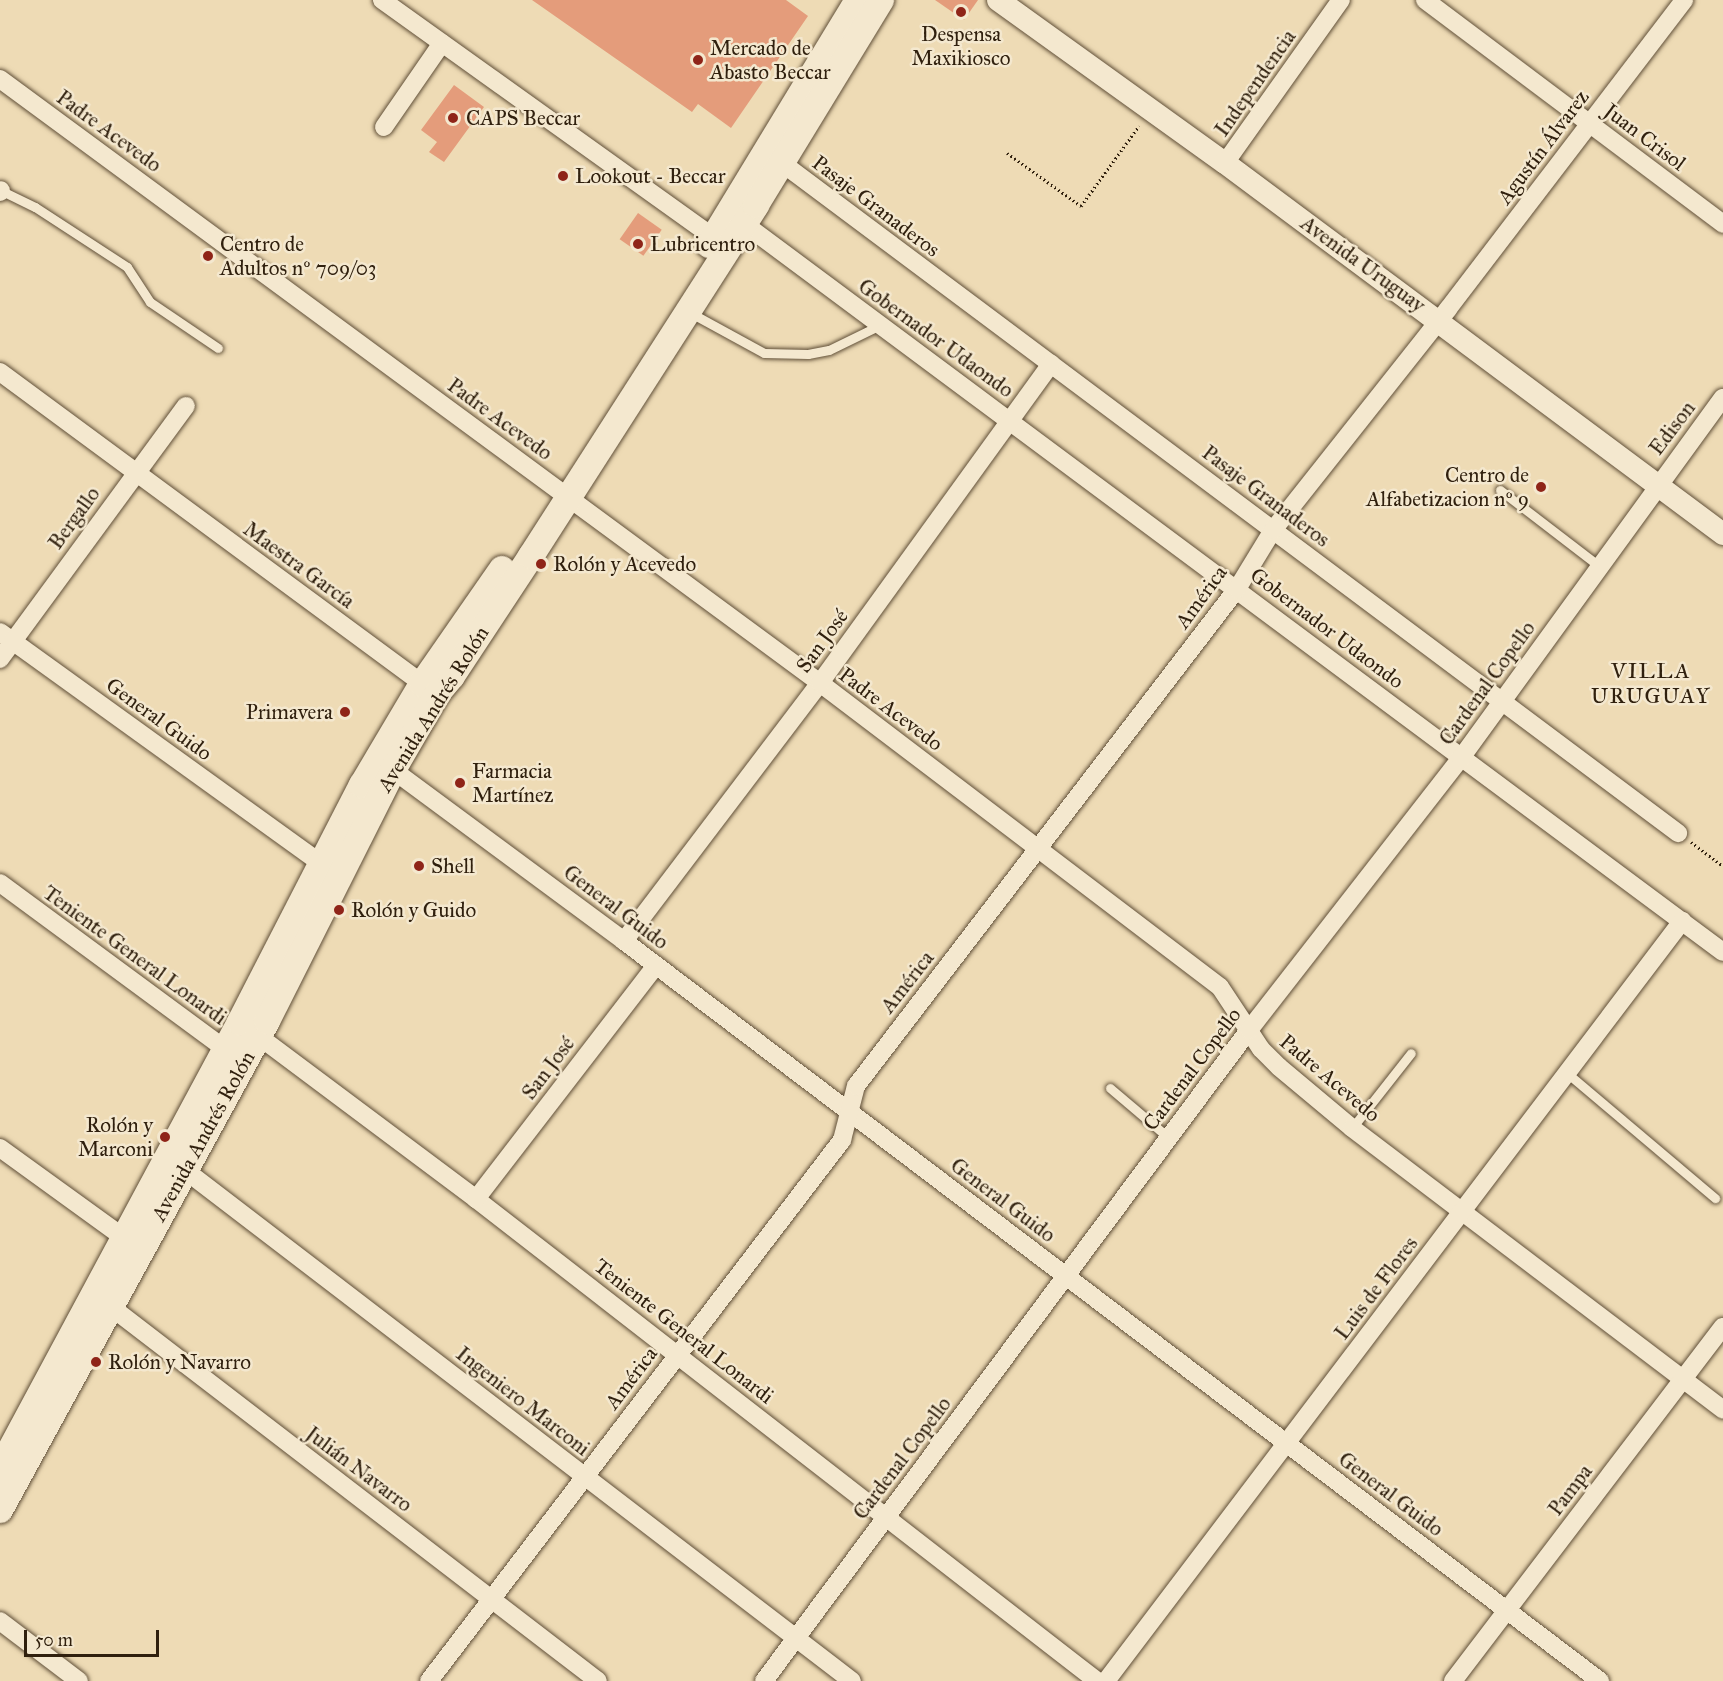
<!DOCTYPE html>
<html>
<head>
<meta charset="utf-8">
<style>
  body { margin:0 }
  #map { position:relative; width:1723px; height:1681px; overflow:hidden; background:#eedbb5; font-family:"IM FELL Great Primer",serif }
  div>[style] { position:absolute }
  .building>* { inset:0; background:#e49c7b; transform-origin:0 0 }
  .path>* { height:3px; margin-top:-1.5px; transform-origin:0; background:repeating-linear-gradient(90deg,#30200e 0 1.5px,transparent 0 4.5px) }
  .roads { filter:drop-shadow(0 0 2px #604f38) drop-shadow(0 0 2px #604f38) }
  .service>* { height:9px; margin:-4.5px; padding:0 4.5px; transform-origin:4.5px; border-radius:4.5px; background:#f4e8cf }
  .minor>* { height:18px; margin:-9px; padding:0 9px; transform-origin:9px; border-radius:9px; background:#f4e8cf }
  .tertiary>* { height:22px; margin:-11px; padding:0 11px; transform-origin:11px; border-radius:11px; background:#f4e8cf }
  .secondary>* { height:26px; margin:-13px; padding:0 13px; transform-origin:13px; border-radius:13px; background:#f4e8cf }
  .dots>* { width:16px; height:16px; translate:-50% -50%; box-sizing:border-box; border:3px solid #f4e8cf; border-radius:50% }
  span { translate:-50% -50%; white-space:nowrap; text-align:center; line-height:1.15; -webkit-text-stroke:5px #f4e8cf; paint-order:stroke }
  .poi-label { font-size:21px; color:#30200e }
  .left { translate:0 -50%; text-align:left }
  .right { translate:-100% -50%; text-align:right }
  .street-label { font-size:21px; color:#30200e }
  .neighbourhood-label { font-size:22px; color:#30200e; letter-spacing:1.5px }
  .scale { position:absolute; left:24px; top:1630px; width:135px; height:27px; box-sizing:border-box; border:3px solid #30200e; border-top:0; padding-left:8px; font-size:18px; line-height:21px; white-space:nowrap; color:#30200e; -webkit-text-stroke:4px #f4e8cf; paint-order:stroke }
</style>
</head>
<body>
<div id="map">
  <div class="building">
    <div style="clip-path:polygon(532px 0,786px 0,808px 16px,731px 128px,698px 104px,692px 112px)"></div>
    <div style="clip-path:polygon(935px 0,978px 0,964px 20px)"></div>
    <div style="clip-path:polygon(454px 85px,484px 107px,444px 162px,429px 152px,437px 142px,421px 130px)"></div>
    <div style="left:638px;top:213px;width:29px;height:32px;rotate:35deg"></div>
  </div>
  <div class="path">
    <div style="left:1007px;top:153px;width:91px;rotate:35.6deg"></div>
    <div style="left:1081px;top:206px;width:99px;rotate:-54.1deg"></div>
    <div style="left:1691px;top:842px;width:40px;rotate:37deg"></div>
  </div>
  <div class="roads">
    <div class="service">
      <div style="left:0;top:190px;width:39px;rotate:26deg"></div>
      <div style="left:35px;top:207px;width:110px;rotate:33.1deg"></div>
      <div style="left:127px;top:267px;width:42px;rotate:56.7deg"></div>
      <div style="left:150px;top:302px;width:82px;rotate:34.1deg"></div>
      <div style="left:689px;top:312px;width:85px;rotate:28.7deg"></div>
      <div style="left:764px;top:353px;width:44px;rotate:1.3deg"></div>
      <div style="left:808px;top:354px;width:21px;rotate:-11deg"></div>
      <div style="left:829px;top:350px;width:57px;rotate:-26.1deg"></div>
      <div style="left:1500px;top:490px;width:125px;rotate:37.5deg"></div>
      <div style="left:1567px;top:1073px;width:194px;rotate:40.2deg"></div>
      <div style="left:1110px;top:1088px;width:77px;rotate:40.3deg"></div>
      <div style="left:1352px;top:1128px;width:95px;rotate:-51.8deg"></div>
    </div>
    <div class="minor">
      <div style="left:382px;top:0;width:418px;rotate:35.6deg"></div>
      <div style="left:1425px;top:0;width:373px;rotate:36.9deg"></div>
      <div style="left:0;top:79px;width:1018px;rotate:36.37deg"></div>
      <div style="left:820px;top:683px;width:502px;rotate:37.23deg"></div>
      <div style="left:1220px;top:987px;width:74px;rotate:56.5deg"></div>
      <div style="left:1261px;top:1049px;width:25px;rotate:45deg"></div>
      <div style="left:1279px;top:1067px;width:95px;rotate:39.9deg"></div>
      <div style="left:1352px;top:1128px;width:466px;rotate:37.2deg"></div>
      <div style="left:384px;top:127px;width:102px;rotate:-55.4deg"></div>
      <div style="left:782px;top:163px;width:1119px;rotate:36.79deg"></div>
      <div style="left:1225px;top:163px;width:200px;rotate:-54.6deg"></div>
      <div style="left:0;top:192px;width:2px;rotate:-63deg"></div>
      <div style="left:735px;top:217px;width:1231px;rotate:36.65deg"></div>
      <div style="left:0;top:372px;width:536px;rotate:36.42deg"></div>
      <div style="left:0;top:632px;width:395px;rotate:35.8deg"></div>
      <div style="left:0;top:659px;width:314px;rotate:-53.7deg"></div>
      <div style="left:385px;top:764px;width:297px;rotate:36.5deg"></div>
      <div style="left:624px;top:941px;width:1225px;rotate:37.17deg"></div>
      <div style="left:0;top:883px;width:292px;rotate:36.4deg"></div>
      <div style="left:624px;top:941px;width:324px;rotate:-52.8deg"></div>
      <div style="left:820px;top:683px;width:394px;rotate:-54.1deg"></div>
      <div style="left:249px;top:1029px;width:284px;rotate:36.8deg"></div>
      <div style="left:476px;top:1199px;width:786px;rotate:37.82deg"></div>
      <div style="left:0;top:1148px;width:152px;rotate:35.9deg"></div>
      <div style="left:177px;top:1164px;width:850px;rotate:37.45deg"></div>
      <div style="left:476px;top:1199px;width:295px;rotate:-52.4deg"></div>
      <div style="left:102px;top:1300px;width:625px;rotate:37.53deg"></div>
      <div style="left:0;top:1621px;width:99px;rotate:37.2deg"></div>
      <div style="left:429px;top:1681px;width:681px;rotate:-52.64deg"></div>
      <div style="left:842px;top:1140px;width:56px;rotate:-75.5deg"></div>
      <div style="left:856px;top:1086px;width:626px;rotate:-52.53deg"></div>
      <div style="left:1237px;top:589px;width:69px;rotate:-58.6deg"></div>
      <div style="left:1273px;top:530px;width:282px;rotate:-51.6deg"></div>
      <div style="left:1448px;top:309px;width:389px;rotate:-52.6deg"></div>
      <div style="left:764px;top:1681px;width:812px;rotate:-53.31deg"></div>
      <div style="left:1249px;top:1030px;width:345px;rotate:-52.1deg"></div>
      <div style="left:1461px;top:758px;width:445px;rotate:-54deg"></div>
      <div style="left:1106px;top:1681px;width:954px;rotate:-52.84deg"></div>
      <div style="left:1453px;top:1681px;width:445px;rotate:-52.7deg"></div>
    </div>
    <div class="tertiary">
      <div style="left:998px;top:0;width:279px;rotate:35.7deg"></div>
      <div style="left:1225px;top:163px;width:621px;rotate:36.69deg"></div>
    </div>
    <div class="secondary">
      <div style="left:709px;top:245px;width:287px;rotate:-58.7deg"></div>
      <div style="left:0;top:1469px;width:507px;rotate:-61.77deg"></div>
      <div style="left:240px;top:1022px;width:267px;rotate:-62.8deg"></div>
      <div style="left:362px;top:785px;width:117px;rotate:-59.3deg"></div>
      <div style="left:422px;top:684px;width:140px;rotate:-55.2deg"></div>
      <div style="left:0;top:1510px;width:557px;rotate:-61.36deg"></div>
      <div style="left:267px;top:1021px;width:281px;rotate:-63.3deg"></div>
      <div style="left:393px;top:770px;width:88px;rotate:-59.9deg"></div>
      <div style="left:437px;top:694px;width:23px;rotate:-50deg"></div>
      <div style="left:452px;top:676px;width:144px;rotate:-56.6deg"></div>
      <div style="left:531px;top:556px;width:417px;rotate:-57.3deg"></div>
      <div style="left:756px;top:205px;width:240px;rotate:-58.6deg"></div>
    </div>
  </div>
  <div class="dots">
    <div style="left:961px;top:12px;background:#8f2418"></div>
    <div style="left:698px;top:60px;background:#8f2418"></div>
    <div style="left:453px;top:118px;background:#8f2418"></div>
    <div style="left:563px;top:176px;background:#8f2418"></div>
    <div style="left:638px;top:244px;background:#8f2418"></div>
    <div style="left:208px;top:256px;background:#8f2418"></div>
    <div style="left:1541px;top:487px;background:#8f2418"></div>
    <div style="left:541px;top:564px;background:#8f2418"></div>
    <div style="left:345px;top:712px;background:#8f2418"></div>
    <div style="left:460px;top:783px;background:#8f2418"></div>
    <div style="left:419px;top:866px;background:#8f2418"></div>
    <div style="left:339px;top:910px;background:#8f2418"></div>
    <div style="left:165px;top:1137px;background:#8f2418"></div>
    <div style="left:96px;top:1362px;background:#8f2418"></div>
  </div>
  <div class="poi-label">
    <span style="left:961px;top:46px">Despensa<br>Maxikiosco</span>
    <span class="left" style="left:710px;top:60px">Mercado de<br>Abasto Beccar</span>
    <span class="left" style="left:466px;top:118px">CAPS Beccar</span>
    <span class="left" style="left:575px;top:176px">Lookout - Beccar</span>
    <span class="left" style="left:220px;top:256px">Centro de<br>Adultos nº 709/03</span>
    <span class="left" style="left:650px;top:244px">Lubricentro</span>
    <span class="right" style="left:1529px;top:487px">Centro de<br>Alfabetizacion nº 9</span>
    <span class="left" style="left:553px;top:564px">Rolón y Acevedo</span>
    <span class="right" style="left:333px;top:712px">Primavera</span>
    <span class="left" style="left:472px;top:783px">Farmacia<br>Martínez</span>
    <span class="left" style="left:431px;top:866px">Shell</span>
    <span class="left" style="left:351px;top:910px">Rolón y Guido</span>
    <span class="right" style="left:153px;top:1137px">Rolón y<br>Marconi</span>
    <span class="left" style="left:108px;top:1362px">Rolón y Navarro</span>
  </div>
  <div class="street-label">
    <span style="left:1255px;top:83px;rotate:-55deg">Independencia</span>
    <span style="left:109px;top:131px;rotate:36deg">Padre Acevedo</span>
    <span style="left:1645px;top:137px;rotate:37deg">Juan Crisol</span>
    <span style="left:1543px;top:147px;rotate:-53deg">Agustín Álvarez</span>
    <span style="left:876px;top:206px;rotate:37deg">Pasaje Granaderos</span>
    <span style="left:1363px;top:264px;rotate:36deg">Avenida Uruguay</span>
    <span style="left:936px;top:338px;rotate:36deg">Gobernador Udaondo</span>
    <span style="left:500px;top:419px;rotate:36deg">Padre Acevedo</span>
    <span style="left:1672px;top:428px;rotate:-53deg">Edison</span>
    <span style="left:1266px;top:496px;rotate:37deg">Pasaje Granaderos</span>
    <span style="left:74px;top:518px;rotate:-54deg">Bergallo</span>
    <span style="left:299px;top:565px;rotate:36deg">Maestra García</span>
    <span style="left:1201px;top:597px;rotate:-54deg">América</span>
    <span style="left:1327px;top:628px;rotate:37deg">Gobernador Udaondo</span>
    <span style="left:822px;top:641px;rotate:-54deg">San José</span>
    <span style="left:1487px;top:683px;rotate:-54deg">Cardenal Copello</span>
    <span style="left:433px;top:709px;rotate:-58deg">Avenida Andrés Rolón</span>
    <span style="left:891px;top:709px;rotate:37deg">Padre Acevedo</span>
    <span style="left:159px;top:719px;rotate:36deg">General Guido</span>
    <span style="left:616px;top:907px;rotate:37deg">General Guido</span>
    <span style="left:135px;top:955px;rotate:36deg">Teniente General Lonardi</span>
    <span style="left:907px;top:982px;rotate:-52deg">América</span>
    <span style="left:548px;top:1068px;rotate:-53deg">San José</span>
    <span style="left:1192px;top:1069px;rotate:-53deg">Cardenal Copello</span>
    <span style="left:1330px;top:1078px;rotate:40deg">Padre Acevedo</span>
    <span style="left:203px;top:1136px;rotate:-61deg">Avenida Andrés Rolón</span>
    <span style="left:1003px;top:1200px;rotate:37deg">General Guido</span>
    <span style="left:1376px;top:1288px;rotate:-53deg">Luis de Flores</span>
    <span style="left:684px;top:1331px;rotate:38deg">Teniente General Lonardi</span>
    <span style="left:631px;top:1378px;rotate:-53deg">América</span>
    <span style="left:523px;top:1401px;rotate:38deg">Ingeniero Marconi</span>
    <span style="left:902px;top:1458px;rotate:-53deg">Cardenal Copello</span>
    <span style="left:359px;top:1469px;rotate:37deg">Julián Navarro</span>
    <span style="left:1570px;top:1490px;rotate:-53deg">Pampa</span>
    <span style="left:1391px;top:1494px;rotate:37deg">General Guido</span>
  </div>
  <div class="neighbourhood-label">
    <span style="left:1651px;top:683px">VILLA<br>URUGUAY</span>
  </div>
  <div class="scale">50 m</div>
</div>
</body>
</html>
